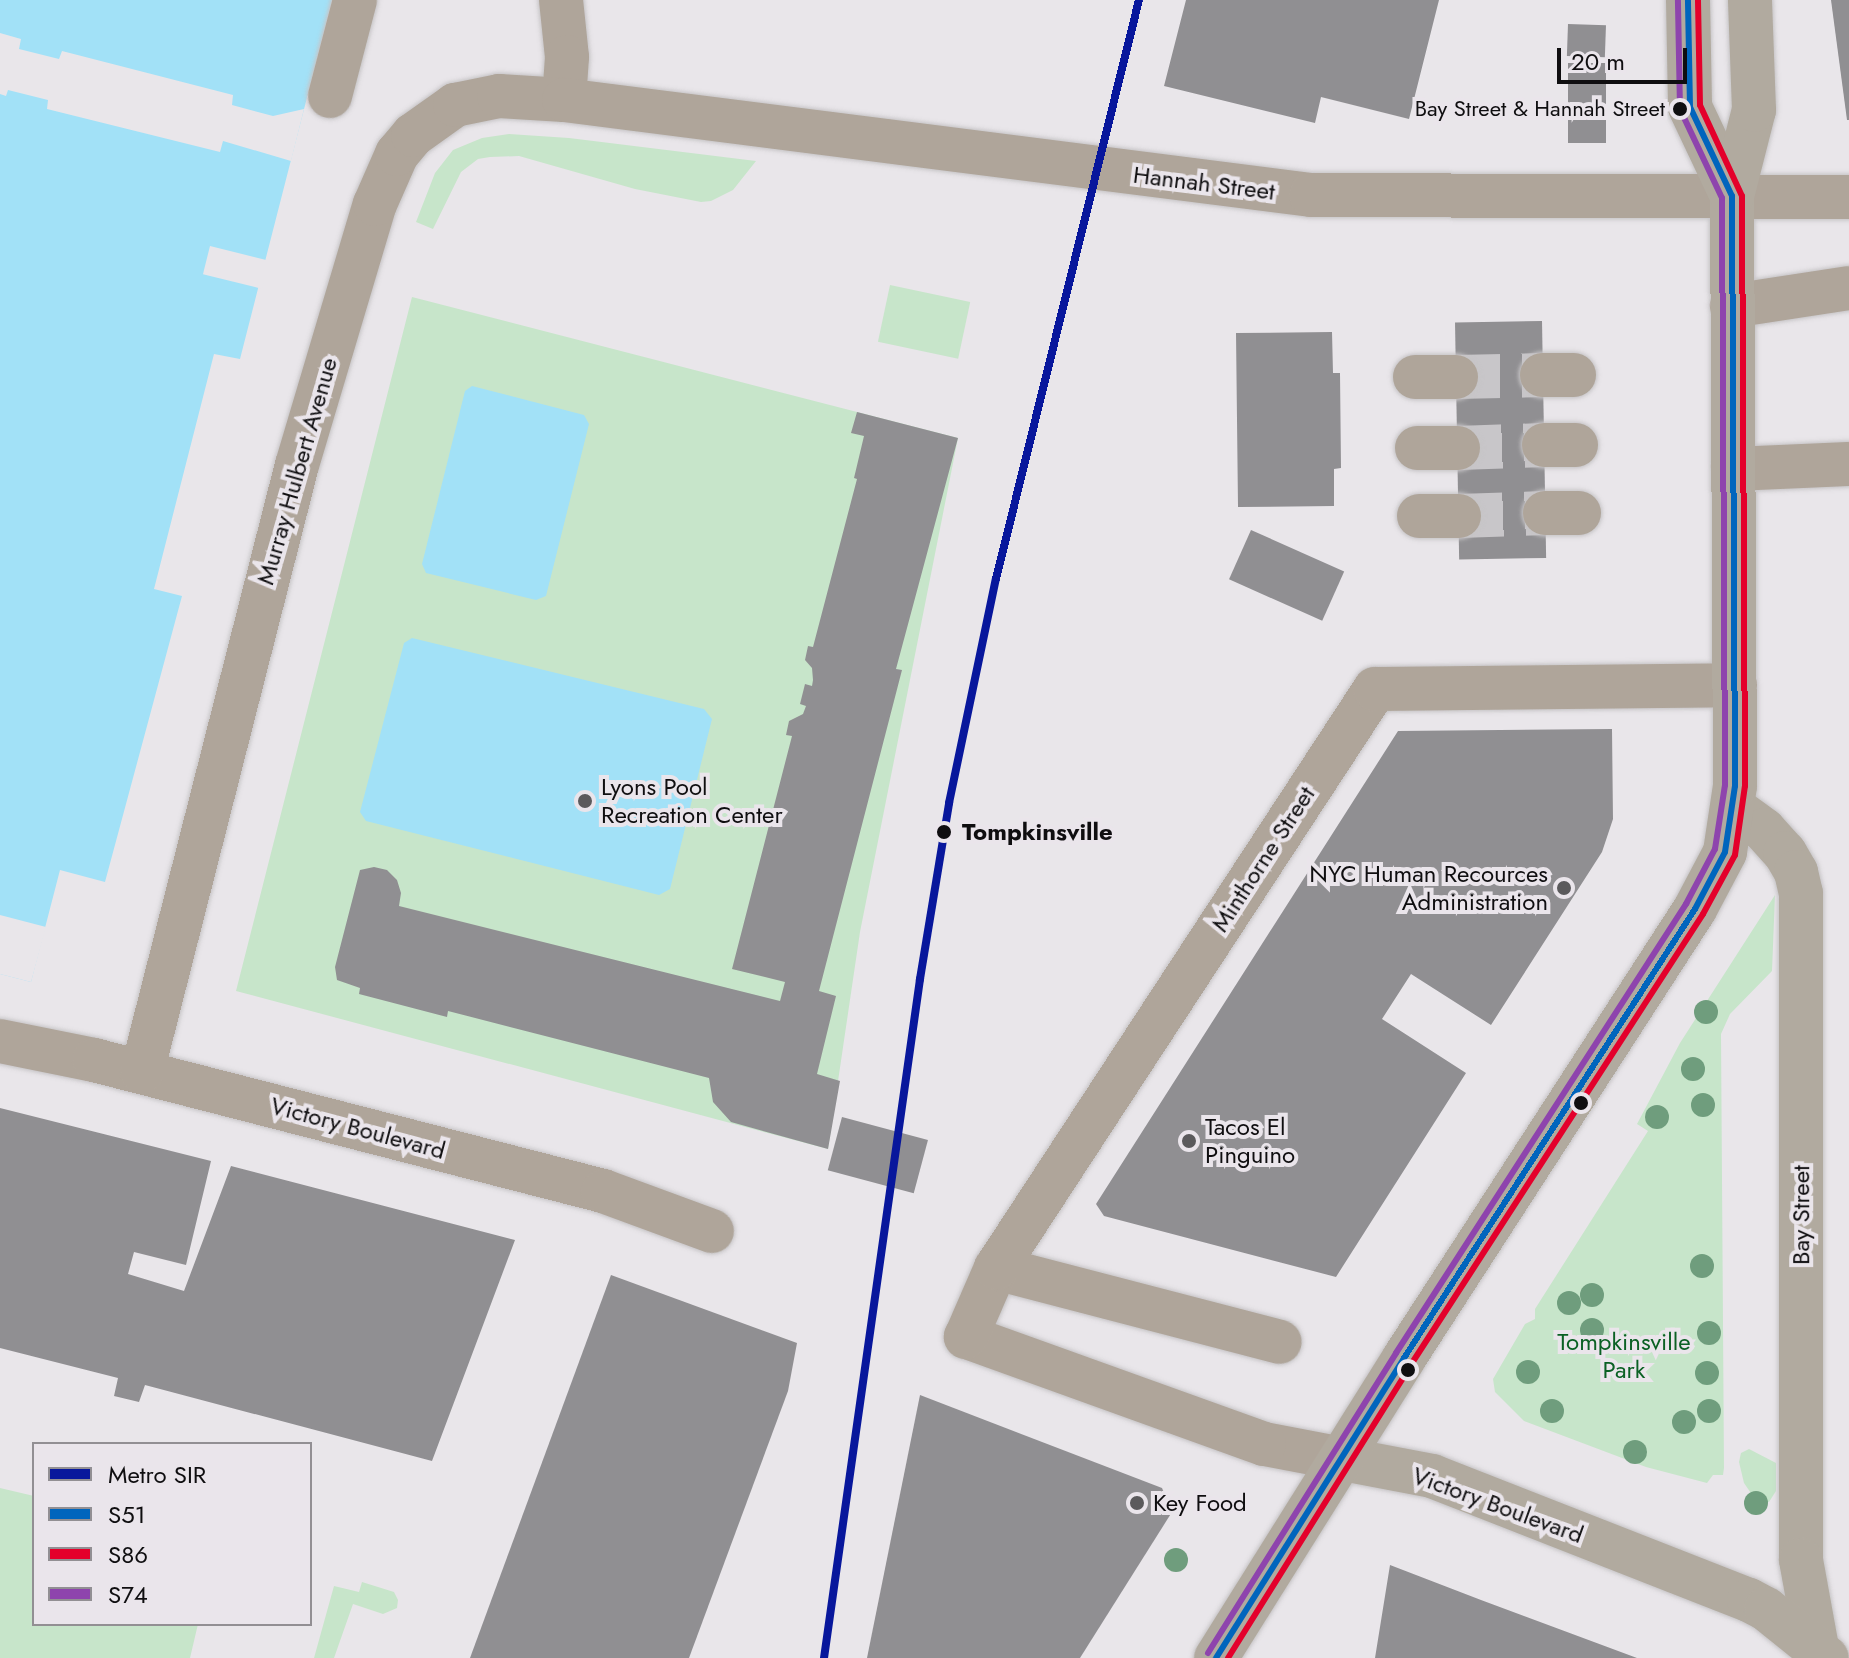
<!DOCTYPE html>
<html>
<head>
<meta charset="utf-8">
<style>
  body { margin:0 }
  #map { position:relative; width:1849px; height:1658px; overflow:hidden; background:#e9e6ea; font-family:Jost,sans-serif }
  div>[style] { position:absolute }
  .green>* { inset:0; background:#c7e5ca; transform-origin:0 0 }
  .water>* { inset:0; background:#a2e1f7 }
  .pier>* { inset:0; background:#e9e6ea; transform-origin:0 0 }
  .building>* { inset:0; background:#908f92; transform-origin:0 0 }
  .minor-tunnel>* { height:44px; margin-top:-22px; transform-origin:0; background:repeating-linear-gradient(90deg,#c8c6c9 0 44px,transparent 0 66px) }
  .roads { filter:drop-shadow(0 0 2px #c6c4c6) drop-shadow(0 0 2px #c6c4c6) }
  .minor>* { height:44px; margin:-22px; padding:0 22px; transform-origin:22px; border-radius:22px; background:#afa59a }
  .major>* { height:44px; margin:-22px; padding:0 22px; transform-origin:22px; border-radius:22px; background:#b1aa9f }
  .bus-1>* { height:6px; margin:-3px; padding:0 3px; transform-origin:3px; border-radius:3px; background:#0065bd }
  .bus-2>* { height:6px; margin:-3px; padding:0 3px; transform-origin:3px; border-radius:3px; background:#e4002b }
  .bus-3>* { height:6px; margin:-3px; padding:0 3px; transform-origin:3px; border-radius:3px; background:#8e44ad }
  .metro-1>* { height:8px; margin:-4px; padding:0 4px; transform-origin:4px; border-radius:4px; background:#08179c }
  .trees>* { width:24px; height:24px; margin:-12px; border-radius:50%; background:#6f9d7d }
  .dots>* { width:22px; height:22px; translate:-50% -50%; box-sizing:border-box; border:4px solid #eae5eb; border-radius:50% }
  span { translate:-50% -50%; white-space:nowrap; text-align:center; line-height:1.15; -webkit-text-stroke:8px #eae5eb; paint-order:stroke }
  .bus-label { font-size:22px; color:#0f0e10 }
  .right { translate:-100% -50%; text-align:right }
  .street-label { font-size:24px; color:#0f0e10 }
  .poi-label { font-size:24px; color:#0f0e10 }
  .left { translate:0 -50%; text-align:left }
  .stop-label { font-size:24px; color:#0f0e10; font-weight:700 }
  .park-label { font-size:24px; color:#0b6124 }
  .legend { position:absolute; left:32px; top:1442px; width:280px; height:184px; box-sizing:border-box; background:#eae5eb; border:2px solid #928f93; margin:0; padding:10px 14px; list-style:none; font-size:24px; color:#0f0e10 }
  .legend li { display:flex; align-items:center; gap:16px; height:40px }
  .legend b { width:40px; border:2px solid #928f93 }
  .scale { position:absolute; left:1557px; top:48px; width:130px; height:36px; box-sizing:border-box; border:4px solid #0f0e10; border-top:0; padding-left:10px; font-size:24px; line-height:28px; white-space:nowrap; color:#0f0e10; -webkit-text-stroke:6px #eae5eb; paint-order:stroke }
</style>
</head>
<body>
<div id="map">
  <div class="green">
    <div style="clip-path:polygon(509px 134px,569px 138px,756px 161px,733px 190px,711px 201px,701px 202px,635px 189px,519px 156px,490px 157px,478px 159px,461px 172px,433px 229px,416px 222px,435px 173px,453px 150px,482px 138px)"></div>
    <div style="left:890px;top:285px;width:82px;height:58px;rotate:12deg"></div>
    <div style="clip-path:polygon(412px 297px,958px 438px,860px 932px,828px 1149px,236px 991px)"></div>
    <div style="clip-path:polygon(1775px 895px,1772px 971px,1730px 1014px,1721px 1034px,1724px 1468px,1723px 1475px,1713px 1475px,1707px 1483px,1646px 1467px,1524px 1421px,1495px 1392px,1493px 1379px,1525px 1324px,1535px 1319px,1535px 1309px,1648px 1131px,1637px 1124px,1680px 1043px)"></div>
    <div style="clip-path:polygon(1749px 1449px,1776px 1463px,1776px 1491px,1769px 1502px,1755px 1499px,1744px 1483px,1739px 1462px,1741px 1453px)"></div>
    <div style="clip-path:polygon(0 1488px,34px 1496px,34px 1624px,198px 1624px,190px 1658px,0 1658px)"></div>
    <div style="clip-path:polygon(362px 1582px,394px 1592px,398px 1600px,397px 1608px,383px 1614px,353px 1604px,334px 1658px,314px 1658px,334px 1586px,359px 1592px)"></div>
  </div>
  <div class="water">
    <div style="clip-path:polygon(0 0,332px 0,240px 359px,214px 354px,154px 589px,182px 596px,105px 882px,60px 870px,31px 982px,0 974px)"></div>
    <div style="clip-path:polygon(472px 386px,584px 415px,589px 424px,546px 596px,536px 600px,426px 573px,422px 564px,465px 391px)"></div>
    <div style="clip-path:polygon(412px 638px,704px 709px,712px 719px,670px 889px,659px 895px,366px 821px,360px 812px,404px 643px)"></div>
  </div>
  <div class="pier">
    <div style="clip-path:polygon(0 33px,21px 39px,19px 49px,59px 59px,62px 51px,233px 95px,232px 105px,273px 116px,304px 109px,291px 161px,223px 141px,220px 152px,47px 109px,48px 100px,8px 90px,6px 96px,0 94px)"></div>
    <div style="left:210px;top:246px;width:61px;height:29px;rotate:14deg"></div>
    <div style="clip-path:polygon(0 915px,46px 927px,31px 982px,0 974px)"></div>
  </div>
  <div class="building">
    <div style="clip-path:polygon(1186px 0,1439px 0,1409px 119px,1321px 97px,1315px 123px,1164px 86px)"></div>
    <div style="clip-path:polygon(1831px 0,1849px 0,1849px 120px,1847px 120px)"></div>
    <div style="left:1568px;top:24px;width:38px;height:32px;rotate:2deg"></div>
    <div style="left:1568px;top:63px;width:38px;height:80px"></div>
    <div style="left:1542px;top:321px;width:237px;height:87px;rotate:89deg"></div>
    <div style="clip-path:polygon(1332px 332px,1333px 373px,1340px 373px,1341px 468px,1334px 469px,1334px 506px,1238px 507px,1236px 333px)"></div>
    <div style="clip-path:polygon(857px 412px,958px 438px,896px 669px,902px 670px,819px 991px,836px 996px,817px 1074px,840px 1081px,828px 1149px,731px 1122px,713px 1102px,709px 1078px,448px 1011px,447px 1017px,359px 994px,360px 988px,337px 980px,335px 967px,360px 870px,374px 867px,387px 870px,397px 880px,401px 893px,399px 906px,780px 1001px,785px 982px,732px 969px,792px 736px,786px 735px,789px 721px,803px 714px,806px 706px,800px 704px,805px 684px,812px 686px,813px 680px,812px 668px,805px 660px,808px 646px,813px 647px,857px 479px,854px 478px,864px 436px,851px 433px)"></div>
    <div style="left:1251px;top:530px;width:102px;height:54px;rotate:24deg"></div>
    <div style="clip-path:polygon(1612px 729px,1613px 819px,1602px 852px,1491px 1025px,1411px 974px,1382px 1019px,1466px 1073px,1336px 1277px,1104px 1216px,1096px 1204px,1398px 731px)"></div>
    <div style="clip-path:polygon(0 1108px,211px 1161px,186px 1265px,134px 1252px,128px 1274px,184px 1291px,231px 1166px,515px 1240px,432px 1461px,145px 1385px,139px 1402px,114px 1396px,118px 1378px,0 1348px)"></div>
    <div style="left:842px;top:1117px;width:89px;height:55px;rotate:15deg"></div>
    <div style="clip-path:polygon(611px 1275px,797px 1343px,788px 1391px,689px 1658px,470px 1658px)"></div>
    <div style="clip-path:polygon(920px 1395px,1162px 1488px,1172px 1512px,1080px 1658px,867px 1658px)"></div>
    <div style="clip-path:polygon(1390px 1565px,1481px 1600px,1637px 1658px,1375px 1658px)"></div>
  </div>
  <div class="minor-tunnel">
    <div style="left:1456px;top:377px;width:86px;rotate:-1.3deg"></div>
    <div style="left:1458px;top:448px;width:86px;rotate:-2deg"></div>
    <div style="left:1459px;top:516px;width:86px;rotate:-2deg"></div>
  </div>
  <div class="roads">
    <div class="minor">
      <div style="left:561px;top:0;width:57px;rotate:84deg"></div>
      <div style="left:567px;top:57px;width:43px;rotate:94deg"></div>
      <div style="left:330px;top:96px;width:99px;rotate:-75.4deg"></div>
      <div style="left:1732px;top:306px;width:118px;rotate:-8.7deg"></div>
      <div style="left:1542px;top:375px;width:32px"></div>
      <div style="left:1415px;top:377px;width:41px"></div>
      <div style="left:1544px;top:445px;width:32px"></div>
      <div style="left:1417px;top:448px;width:41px"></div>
      <div style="left:1733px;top:469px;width:116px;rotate:-2.5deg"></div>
      <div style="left:1545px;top:513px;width:34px"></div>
      <div style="left:1419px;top:516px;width:40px"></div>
      <div style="left:0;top:1041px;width:96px;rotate:11.4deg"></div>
      <div style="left:94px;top:1060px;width:526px;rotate:14.43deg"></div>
      <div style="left:603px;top:1191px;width:116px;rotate:20.2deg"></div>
      <div style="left:142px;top:1072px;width:626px;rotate:-75.68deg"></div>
      <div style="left:297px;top:465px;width:272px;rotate:-73.4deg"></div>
      <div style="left:375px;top:204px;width:55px;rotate:-66.3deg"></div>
      <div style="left:397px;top:154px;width:25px;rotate:-50deg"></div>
      <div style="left:413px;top:135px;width:52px;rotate:-35.5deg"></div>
      <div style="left:455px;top:105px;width:45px;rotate:-11.6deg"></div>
      <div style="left:499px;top:96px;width:65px;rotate:3.5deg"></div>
      <div style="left:564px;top:100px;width:753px;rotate:7.25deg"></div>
      <div style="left:1311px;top:195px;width:538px;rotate:0.21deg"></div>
      <div style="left:996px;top:1268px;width:293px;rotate:14.6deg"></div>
      <div style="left:1343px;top:1459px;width:80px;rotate:-169.2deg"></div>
      <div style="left:1264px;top:1444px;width:317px;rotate:-160.2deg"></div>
      <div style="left:966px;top:1337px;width:75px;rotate:-66.5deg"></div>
      <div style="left:996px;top:1268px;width:692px;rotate:-56.79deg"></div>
      <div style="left:1375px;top:689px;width:360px;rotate:-0.6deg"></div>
    </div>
    <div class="major">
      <div style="left:1688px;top:0;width:107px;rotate:88.9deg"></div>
      <div style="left:1690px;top:107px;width:98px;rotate:64.7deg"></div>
      <div style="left:1734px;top:808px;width:37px;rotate:36deg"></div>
      <div style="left:1764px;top:830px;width:31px;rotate:48deg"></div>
      <div style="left:1785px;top:853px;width:22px;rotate:60deg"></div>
      <div style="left:1796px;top:872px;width:22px;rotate:77deg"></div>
      <div style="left:1801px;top:893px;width:667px;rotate:90deg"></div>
      <div style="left:1801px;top:1560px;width:89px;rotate:79.7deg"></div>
      <div style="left:1343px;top:1459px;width:91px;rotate:10.8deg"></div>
      <div style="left:1432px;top:1476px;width:340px;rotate:21.4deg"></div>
      <div style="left:1749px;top:1600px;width:19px;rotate:28deg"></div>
      <div style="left:1766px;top:1609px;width:78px;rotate:38.8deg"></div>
      <div style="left:1216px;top:1658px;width:354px;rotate:-57.9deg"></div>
      <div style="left:1404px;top:1358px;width:535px;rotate:-57.05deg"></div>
      <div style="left:1695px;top:909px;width:64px;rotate:-62.2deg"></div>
      <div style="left:1725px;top:852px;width:67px;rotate:-81.4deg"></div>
      <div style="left:1735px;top:786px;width:590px;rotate:-90.29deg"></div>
      <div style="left:1732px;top:196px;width:89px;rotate:-75.7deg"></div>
      <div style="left:1754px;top:110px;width:110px;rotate:-92.1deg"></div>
    </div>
  </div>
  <div class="bus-1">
    <div style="left:1216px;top:1658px;width:354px;rotate:-57.9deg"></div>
    <div style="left:1404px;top:1358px;width:535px;rotate:-57.05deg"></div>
    <div style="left:1695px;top:909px;width:64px;rotate:-62.2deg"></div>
    <div style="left:1725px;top:852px;width:67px;rotate:-81.4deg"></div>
    <div style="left:1735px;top:786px;width:590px;rotate:-90.29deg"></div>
    <div style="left:1732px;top:196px;width:98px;rotate:-115.3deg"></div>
    <div style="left:1690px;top:107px;width:107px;rotate:-91.1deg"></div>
  </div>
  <div class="bus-2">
    <div style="left:1228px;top:1658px;width:348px;rotate:-58deg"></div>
    <div style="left:1412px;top:1363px;width:535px;rotate:-57.05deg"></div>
    <div style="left:1703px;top:914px;width:67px;rotate:-61.5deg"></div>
    <div style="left:1735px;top:855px;width:70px;rotate:-81.8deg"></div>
    <div style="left:1745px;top:786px;width:590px;rotate:-90.29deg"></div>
    <div style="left:1742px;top:196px;width:100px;rotate:-114.8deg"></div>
    <div style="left:1700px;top:105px;width:105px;rotate:-91.1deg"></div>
  </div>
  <div class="bus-3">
    <div style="left:1208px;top:1653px;width:354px;rotate:-57.9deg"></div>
    <div style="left:1396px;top:1353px;width:535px;rotate:-57.14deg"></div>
    <div style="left:1686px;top:904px;width:62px;rotate:-62.2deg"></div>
    <div style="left:1715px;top:849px;width:65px;rotate:-81.1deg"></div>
    <div style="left:1725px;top:785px;width:587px;rotate:-90.29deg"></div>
    <div style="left:1722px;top:198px;width:98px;rotate:-115.3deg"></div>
    <div style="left:1680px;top:109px;width:109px;rotate:-91.1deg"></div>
  </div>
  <div class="metro-1">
    <div style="left:824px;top:1658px;width:686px;rotate:-81.95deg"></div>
    <div style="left:920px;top:979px;width:178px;rotate:-80.6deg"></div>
    <div style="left:949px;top:803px;width:229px;rotate:-78.2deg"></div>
    <div style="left:996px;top:579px;width:596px;rotate:-76.13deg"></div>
  </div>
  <div class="trees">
    <div style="left:1706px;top:1012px"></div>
    <div style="left:1693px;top:1069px"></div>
    <div style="left:1703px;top:1105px"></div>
    <div style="left:1657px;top:1117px"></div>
    <div style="left:1702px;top:1266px"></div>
    <div style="left:1592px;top:1295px"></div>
    <div style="left:1569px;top:1303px"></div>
    <div style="left:1592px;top:1330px"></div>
    <div style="left:1709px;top:1333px"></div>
    <div style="left:1528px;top:1372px"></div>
    <div style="left:1707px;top:1373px"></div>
    <div style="left:1552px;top:1411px"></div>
    <div style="left:1709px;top:1411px"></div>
    <div style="left:1684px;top:1422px"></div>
    <div style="left:1635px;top:1452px"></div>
    <div style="left:1756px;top:1503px"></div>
    <div style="left:1176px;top:1560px"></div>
  </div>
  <div class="dots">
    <div style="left:1680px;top:109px;background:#0f0e10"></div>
    <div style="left:585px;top:801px;background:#5b5a5c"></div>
    <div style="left:944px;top:832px;background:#0f0e10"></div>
    <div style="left:1564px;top:888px;background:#5b5a5c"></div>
    <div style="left:1581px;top:1103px;background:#0f0e10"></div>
    <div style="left:1189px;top:1141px;background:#5b5a5c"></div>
    <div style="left:1408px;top:1370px;background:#0f0e10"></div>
    <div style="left:1137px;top:1503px;background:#5b5a5c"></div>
  </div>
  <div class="bus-label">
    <span class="right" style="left:1665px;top:109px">Bay Street &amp; Hannah Street</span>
  </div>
  <div class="street-label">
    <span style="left:1204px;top:183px;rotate:7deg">Hannah Street</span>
    <span style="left:297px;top:471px;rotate:-74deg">Murray Hulbert Avenue</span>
    <span style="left:1263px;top:859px;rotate:-57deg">Minthorne Street</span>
    <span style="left:358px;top:1128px;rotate:15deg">Victory Boulevard</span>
    <span style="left:1801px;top:1215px;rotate:-90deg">Bay Street</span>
    <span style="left:1498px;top:1505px;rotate:20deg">Victory Boulevard</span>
  </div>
  <div class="poi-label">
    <span class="left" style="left:601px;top:801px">Lyons Pool<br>Recreation Center</span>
    <span class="right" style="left:1548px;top:888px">NYC Human Recources<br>Administration</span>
    <span class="left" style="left:1205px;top:1141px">Tacos El<br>Pinguino</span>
    <span class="left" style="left:1153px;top:1503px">Key Food</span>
  </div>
  <div class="stop-label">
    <span class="left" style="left:962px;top:832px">Tompkinsville</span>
  </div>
  <div class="park-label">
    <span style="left:1624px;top:1356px">Tompkinsville<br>Park</span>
  </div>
  <ul class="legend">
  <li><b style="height:10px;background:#08179c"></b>Metro SIR</li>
  <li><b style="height:10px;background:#0065bd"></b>S51</li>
  <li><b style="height:10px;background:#e4002b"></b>S86</li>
  <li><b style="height:10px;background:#8e44ad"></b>S74</li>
  </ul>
  <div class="scale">20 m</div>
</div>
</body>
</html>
